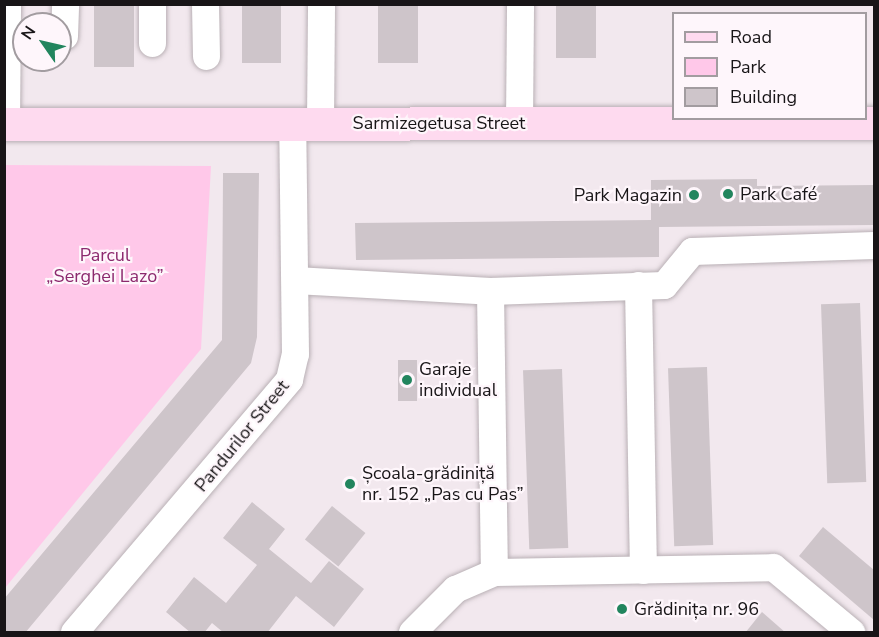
<!DOCTYPE html>
<html>
<head>
<meta charset="utf-8">
<style>
  body { margin:0 }
  #map { position:relative; width:879px; height:637px; overflow:hidden; background:#f2e8ee; font-family:"Nunito Sans",sans-serif }
  div>[style] { position:absolute }
  .green>* { inset:0; background:#ffc8e9 }
  .building>* { inset:0; background:#cec5ca; transform-origin:0 0 }
  .roads { filter:drop-shadow(0 0 2px #b9b0b5) drop-shadow(0 0 2px #b9b0b5) }
  .minor>* { height:27px; margin:-13.5px; padding:0 13.5px; transform-origin:13.5px; border-radius:13.5px; background:#fff }
  .major>* { height:33px; margin:-16.5px; padding:0 16.5px; transform-origin:16.5px; border-radius:16.5px; background:#fedaef }
  .dots>* { width:16px; height:16px; translate:-50% -50%; box-sizing:border-box; border:3px solid #fef6fb; border-radius:50% }
  span { translate:-50% -50%; white-space:nowrap; text-align:center; line-height:1.15; -webkit-text-stroke:4.5px #fef6fb; paint-order:stroke }
  .street-label { font-size:18px; color:#181517 }
  .poi-label { font-size:18px; color:#181517 }
  .left { translate:0 -50%; text-align:left }
  .right { translate:-100% -50%; text-align:right }
  .park-label { font-size:18px; color:#8c296e }
  .frame { position:absolute; inset:0; border:6px solid #181517; pointer-events:none }
  .legend { position:absolute; left:672px; top:12px; width:195px; height:108px; box-sizing:border-box; background:#fef6fb; border:2px solid #a29ca0; margin:0; padding:8px 10px; list-style:none; font-size:18px; color:#181517 }
  .legend li { display:flex; align-items:center; gap:12px; height:30px }
  .legend b { width:30px; border:2px solid #a29ca0 }
  .north { position:absolute; left:12px; top:12px; width:60px; height:60px; box-sizing:border-box; background:#fef6fb; border:2px solid #a29ca0; border-radius:50%; rotate:304deg; font-size:16px; font-weight:700; line-height:24px; text-align:center; color:#181517 }
  .north::after { content:''; display:block; margin:auto; width:21px; height:27px; background:#22855e; clip-path:polygon(50% 0,100% 100%,50% 72%,0 100%) }
</style>
</head>
<body>
<div id="map">
  <div class="green">
    <div style="clip-path:polygon(5px 165px,211px 166px,201px 349px,5px 588px)"></div>
  </div>
  <div class="building">
    <div style="left:94px;top:4px;width:40px;height:63px"></div>
    <div style="left:242px;top:4px;width:39px;height:59px"></div>
    <div style="left:378px;top:4px;width:40px;height:59px"></div>
    <div style="left:556px;top:4px;width:40px;height:54px"></div>
    <div style="clip-path:polygon(223px 173px,259px 173px,257px 337px,251px 363px,25px 633px,4px 633px,4px 599px,222px 340px)"></div>
    <div style="clip-path:polygon(757px 179px,757px 186px,874px 185px,874px 225px,659px 227px,659px 257px,356px 260px,355px 223px,651px 220px,651px 180px)"></div>
    <div style="left:860px;top:303px;width:179px;height:39px;rotate:88deg"></div>
    <div style="left:398px;top:360px;width:19px;height:41px"></div>
    <div style="left:707px;top:367px;width:178px;height:39px;rotate:88deg"></div>
    <div style="left:562px;top:369px;width:179px;height:39px;rotate:88deg"></div>
    <div style="clip-path:polygon(252px 502px,285px 529px,269px 549px,311px 583px,329px 561px,364px 589px,334px 627px,296px 596px,267px 633px,224px 633px,212px 623px,204px 633px,191px 633px,166px 612px,194px 577px,226px 603px,257px 565px,223px 538px)"></div>
    <div style="left:332px;top:506px;width:43px;height:43px;rotate:39deg"></div>
    <div style="clip-path:polygon(823px 527px,874px 570px,874px 620px,799px 556px)"></div>
    <div style="clip-path:polygon(762px 612px,786px 633px,745px 633px)"></div>
  </div>
  <div class="roads">
    <div class="minor">
      <div style="left:152px;top:4px;width:39px;rotate:90deg"></div>
      <div style="left:205px;top:4px;width:52px;rotate:88.9deg"></div>
      <div style="left:64px;top:36px;width:32px;rotate:-88deg"></div>
      <div style="left:320px;top:123px;width:119px;rotate:-89.5deg"></div>
      <div style="left:519px;top:123px;width:119px;rotate:-89.5deg"></div>
      <div style="left:6px;top:124px;width:120px;rotate:-89.5deg"></div>
      <div style="left:295px;top:280px;width:195px;rotate:3.2deg"></div>
      <div style="left:490px;top:291px;width:281px;rotate:89.2deg"></div>
      <div style="left:494px;top:572px;width:279px;rotate:-1deg"></div>
      <div style="left:773px;top:567px;width:102px;rotate:39.8deg"></div>
      <div style="left:638px;top:285px;width:285px;rotate:89deg"></div>
      <div style="left:490px;top:291px;width:174px;rotate:-2deg"></div>
      <div style="left:664px;top:285px;width:44px;rotate:-50.5deg"></div>
      <div style="left:692px;top:251px;width:182px;rotate:-1.9deg"></div>
      <div style="left:74px;top:632px;width:332px;rotate:-49.6deg"></div>
      <div style="left:289px;top:379px;width:26px;rotate:-77deg"></div>
      <div style="left:295px;top:354px;width:231px;rotate:-90.7deg"></div>
      <div style="left:412px;top:632px;width:61px;rotate:-45deg"></div>
      <div style="left:455px;top:589px;width:43px;rotate:-23.6deg"></div>
    </div>
    <div class="major">
      <div style="left:4px;top:124px;width:870px;rotate:-0.07deg"></div>
    </div>
  </div>
  <div class="dots">
    <div style="left:728px;top:194px;background:#22855e"></div>
    <div style="left:694px;top:195px;background:#22855e"></div>
    <div style="left:407px;top:380px;background:#22855e"></div>
    <div style="left:350px;top:484px;background:#22855e"></div>
    <div style="left:622px;top:609px;background:#22855e"></div>
  </div>
  <div class="street-label">
    <span style="left:439px;top:123px">Sarmizegetusa Street</span>
    <span style="left:242px;top:436px;rotate:-51deg">Pandurilor Street</span>
  </div>
  <div class="poi-label">
    <span class="left" style="left:740px;top:194px">Park Café</span>
    <span class="right" style="left:682px;top:195px">Park Magazin</span>
    <span class="left" style="left:419px;top:380px">Garaje<br>individual</span>
    <span class="left" style="left:362px;top:484px">Școala-grădiniță<br>nr. 152 „Pas cu Pas”</span>
    <span class="left" style="left:634px;top:609px">Grădinița nr. 96</span>
  </div>
  <div class="park-label">
    <span style="left:105px;top:266px">Parcul<br>„Serghei Lazo”</span>
  </div>
  <div class="frame"></div>
  <ul class="legend">
  <li><b style="height:8px;background:#fedaef"></b>Road</li>
  <li><b style="height:16px;background:#ffc8e9"></b>Park</li>
  <li><b style="height:16px;background:#cec5ca"></b>Building</li>
  </ul>
  <div class="north">N</div>
</div>
</body>
</html>
